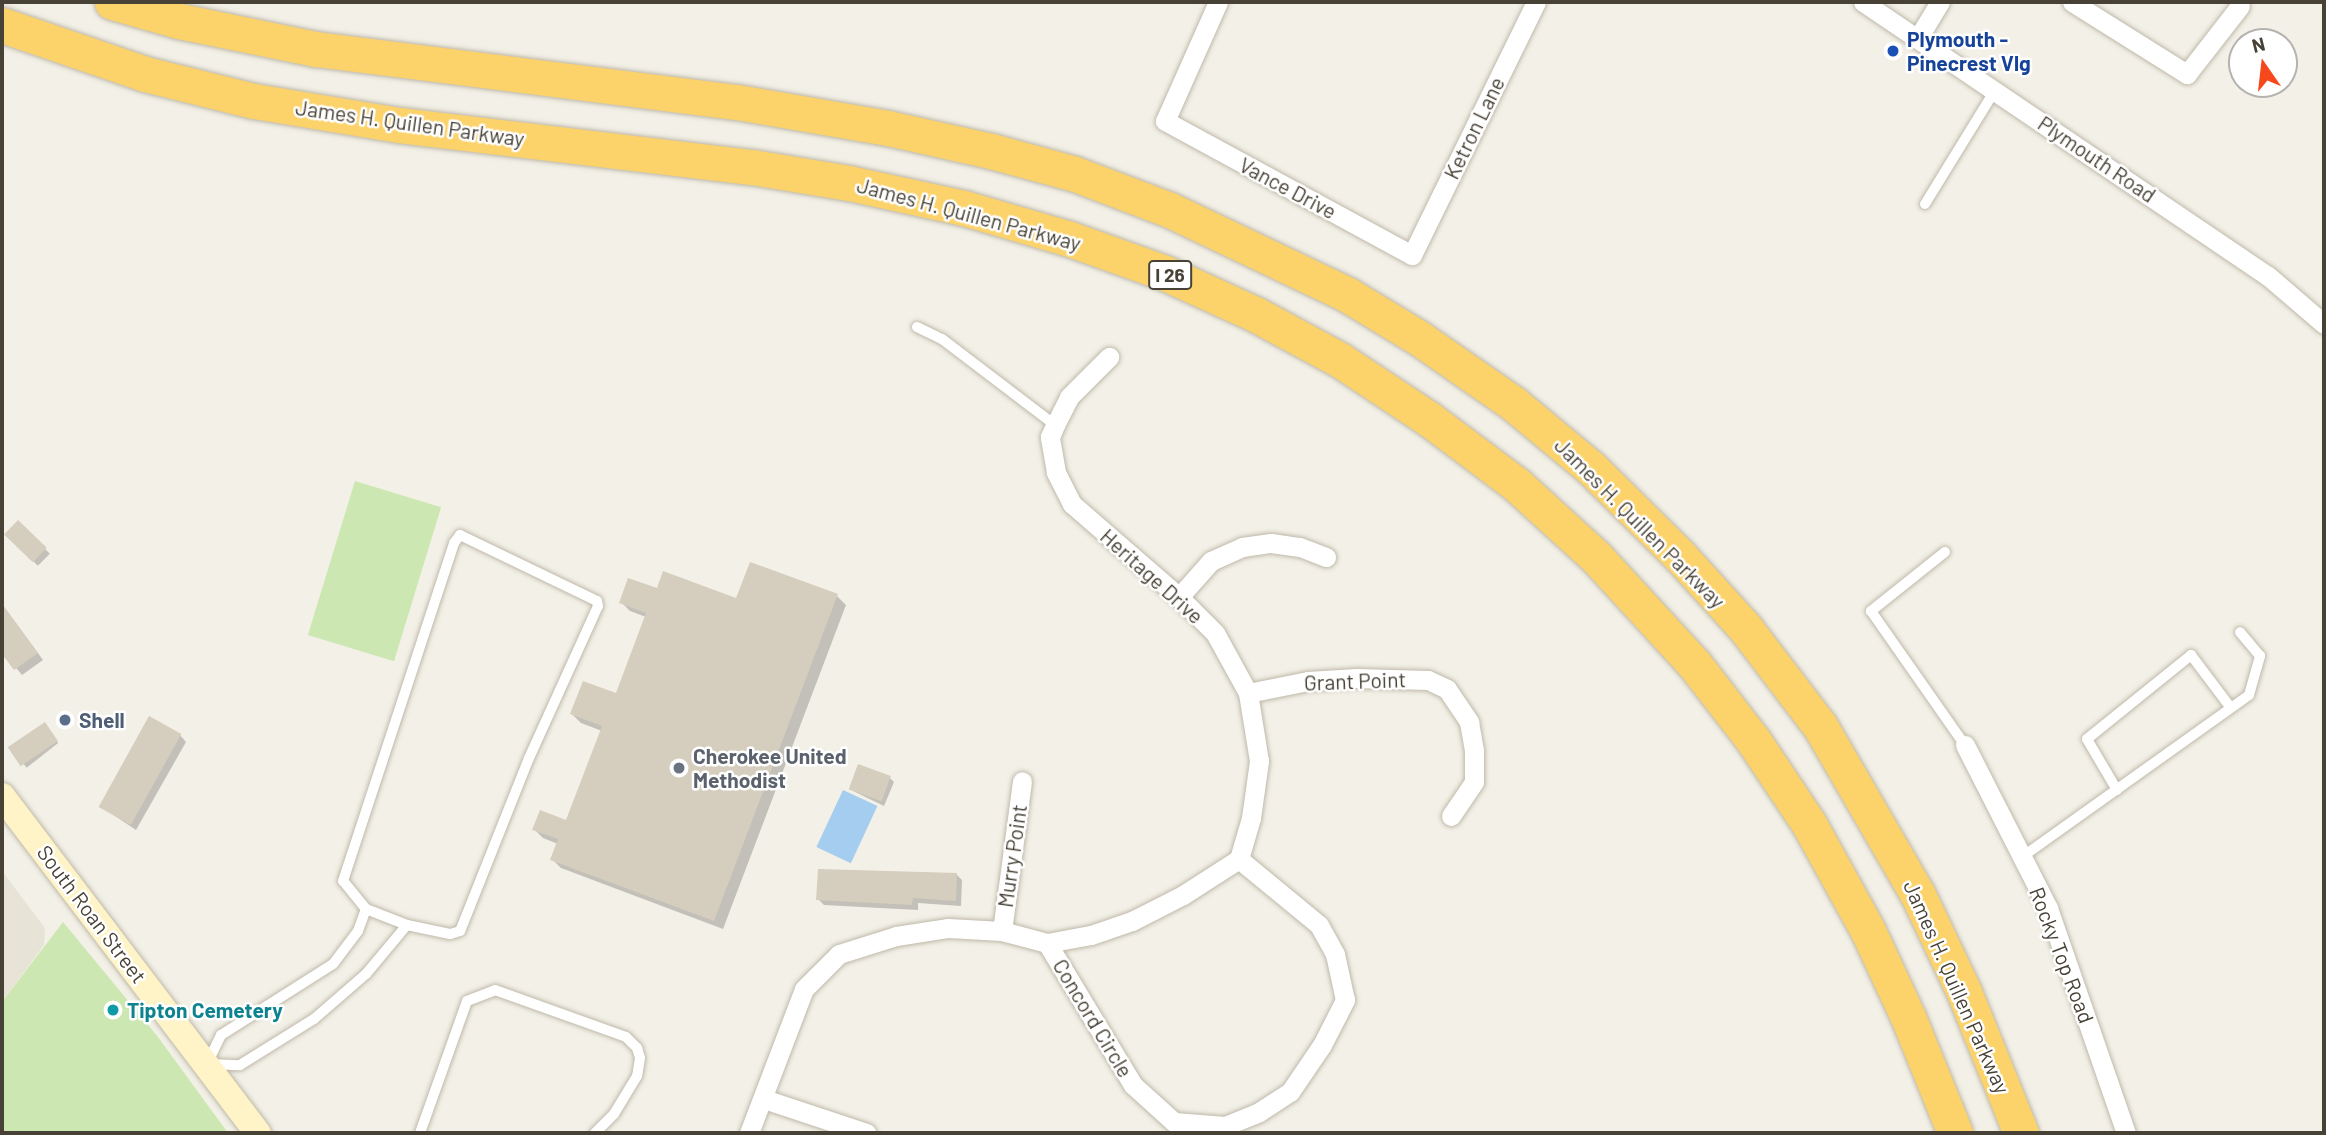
<!DOCTYPE html>
<html>
<head>
<meta charset="utf-8">
<style>
  body { margin:0 }
  #map { position:relative; width:2326px; height:1135px; overflow:hidden; background:#f3f0e7; font-family:Barlow,sans-serif }
  div>[style] { position:absolute }
  .residential>* { inset:0; background:#e7e3d6 }
  .green>* { inset:0; background:#cce7b1; transform-origin:0 0 }
  .water>* { inset:0; background:#a4cdef; transform-origin:0 0 }
  .shadow>* { inset:0; background:#0003; transform-origin:0 0 }
  .building>* { inset:0; background:#d5cdbd; transform-origin:0 0 }
  .roads { filter:drop-shadow(0 0 2px #bfb9aa) drop-shadow(0 0 2px #bfb9aa) }
  .service>* { height:10px; margin:-5px; padding:0 5px; transform-origin:5px; border-radius:5px; background:#fff }
  .minor>* { height:19px; margin:-9.5px; padding:0 9.5px; transform-origin:9.5px; border-radius:9.5px; background:#fff }
  .secondary>* { height:26px; margin:-13px; padding:0 13px; transform-origin:13px; border-radius:13px; background:#fef4c7 }
  .motorway>* { height:35px; margin:-17.5px; padding:0 17.5px; transform-origin:17.5px; border-radius:17.5px; background:#fcd36a }
  .dots>* { width:19px; height:19px; translate:-50% -50%; box-sizing:border-box; border:4px solid #fff; border-radius:50% }
  span { translate:-50% -50%; white-space:nowrap; text-align:center; line-height:1.15; -webkit-text-stroke:5px #fff; paint-order:stroke }
  .shield-label span { padding:2px 5px; background:#fff; border:2px solid; border-radius:5px; -webkit-text-stroke-width:0 }
  .shield-label { font-size:19px; color:#474136; font-weight:700 }
  .transit-label { font-size:21px; color:#164399; font-weight:700 }
  .left { translate:0 -50%; text-align:left }
  .street-label { font-size:21px; color:#474136 }
  .service-label { font-size:21px; color:#4e5e75; font-weight:700 }
  .worship-label { font-size:21px; color:#5b616d; font-weight:700 }
  .culture-label { font-size:21px; color:#0d838f; font-weight:700 }
  .frame { position:absolute; inset:0; border:4px solid #474136; pointer-events:none }
  .north { position:absolute; left:2228px; top:28px; width:70px; height:70px; box-sizing:border-box; background:#fff; border:2px solid #b5b3af; border-radius:50%; rotate:346deg; font-size:19px; font-weight:700; line-height:28px; text-align:center; color:#474136 }
  .north::after { content:''; display:block; margin:auto; width:24px; height:32px; background:#f7481b; clip-path:polygon(50% 0,100% 100%,50% 72%,0 100%) }
</style>
</head>
<body>
<div id="map">
  <div class="residential">
    <div style="clip-path:polygon(2px 871px,45px 928px,44px 945px,2px 1002px)"></div>
  </div>
  <div class="green">
    <div style="left:355px;top:481px;width:90px;height:161px;rotate:17deg"></div>
    <div style="clip-path:polygon(63px 922px,158px 1037px,228px 1133px,2px 1133px,2px 1002px)"></div>
  </div>
  <div class="water">
    <div style="left:843px;top:790px;width:38px;height:63px;rotate:25deg"></div>
  </div>
  <div class="shadow">
    <div style="left:18px;top:522px;width:45px;height:17px;rotate:45deg"></div>
    <div style="clip-path:polygon(658px 591px,737px 600px,837px 596px,846px 605px,723px 929px,561px 868px,552px 859px,558px 844px,543px 838px,534px 829px,567px 822px,602px 731px,581px 723px,572px 714px,617px 695px,646px 617px,630px 611px,621px 602px)"></div>
    <div style="clip-path:polygon(2px 604px,43px 660px,22px 675px,2px 651px)"></div>
    <div style="left:44px;top:725px;width:23px;height:40px;rotate:52deg"></div>
    <div style="clip-path:polygon(180px 735px,186px 742px,136px 830px,100px 806px)"></div>
    <div style="clip-path:polygon(890px 778px,894px 782px,884px 806px,849px 789px)"></div>
    <div style="clip-path:polygon(956px 874px,962px 880px,961px 906px,918px 903px,918px 910px,824px 905px,818px 899px)"></div>
  </div>
  <div class="building">
    <div style="left:18px;top:520px;width:40px;height:20px;rotate:44deg"></div>
    <div style="clip-path:polygon(750px 562px,838px 594px,714px 921px,550px 860px,558px 839px,532px 830px,540px 810px,566px 820px,602px 726px,570px 714px,583px 681px,616px 693px,646px 613px,619px 603px,628px 578px,657px 588px,663px 571px,736px 598px)"></div>
    <div style="clip-path:polygon(2px 604px,38px 653px,14px 670px,2px 654px)"></div>
    <div style="left:149px;top:716px;width:37px;height:104px;rotate:29deg"></div>
    <div style="left:45px;top:722px;width:23px;height:45px;rotate:56deg"></div>
    <div style="left:858px;top:764px;width:35px;height:27px;rotate:20deg"></div>
    <div style="clip-path:polygon(818px 869px,957px 873px,956px 901px,913px 898px,912px 905px,816px 900px)"></div>
  </div>
  <div class="roads">
    <div class="service">
      <div style="left:1925px;top:204px;width:134px;rotate:-58.4deg"></div>
      <div style="left:917px;top:327px;width:28px;rotate:26deg"></div>
      <div style="left:942px;top:339px;width:142px;rotate:37.3deg"></div>
      <div style="left:460px;top:535px;width:152px;rotate:25.7deg"></div>
      <div style="left:597px;top:601px;width:5px;rotate:79deg"></div>
      <div style="left:598px;top:606px;width:167px;rotate:114.4deg"></div>
      <div style="left:529px;top:758px;width:186px;rotate:111.7deg"></div>
      <div style="left:460px;top:931px;width:10px;rotate:163deg"></div>
      <div style="left:450px;top:934px;width:44px;rotate:-168.2deg"></div>
      <div style="left:407px;top:925px;width:44px;rotate:-158.7deg"></div>
      <div style="left:366px;top:909px;width:36px;rotate:-129deg"></div>
      <div style="left:343px;top:881px;width:356px;rotate:-71.8deg"></div>
      <div style="left:454px;top:543px;width:10px;rotate:-53deg"></div>
      <div style="left:1945px;top:552px;width:95px;rotate:141.4deg"></div>
      <div style="left:1871px;top:611px;width:164px;rotate:55deg"></div>
      <div style="left:2117px;top:790px;width:59px;rotate:-120.5deg"></div>
      <div style="left:2087px;top:739px;width:134px;rotate:-38.9deg"></div>
      <div style="left:2191px;top:655px;width:66px;rotate:53deg"></div>
      <div style="left:2022px;top:857px;width:279px;rotate:-35.5deg"></div>
      <div style="left:2249px;top:695px;width:41px;rotate:-74.2deg"></div>
      <div style="left:2260px;top:656px;width:31px;rotate:-130deg"></div>
      <div style="left:366px;top:909px;width:23px;rotate:110deg"></div>
      <div style="left:358px;top:931px;width:41px;rotate:127.1deg"></div>
      <div style="left:333px;top:964px;width:133px;rotate:147.6deg"></div>
      <div style="left:221px;top:1035px;width:32px;rotate:116deg"></div>
      <div style="left:207px;top:1064px;width:33px;rotate:2deg"></div>
      <div style="left:240px;top:1065px;width:87px;rotate:-31.9deg"></div>
      <div style="left:314px;top:1019px;width:69px;rotate:-40.9deg"></div>
      <div style="left:366px;top:974px;width:64px;rotate:-50.1deg"></div>
      <div style="left:420px;top:1133px;width:140px;rotate:-70.4deg"></div>
      <div style="left:467px;top:1001px;width:30px;rotate:-21deg"></div>
      <div style="left:495px;top:990px;width:139px;rotate:19.7deg"></div>
      <div style="left:626px;top:1037px;width:16px;rotate:45deg"></div>
      <div style="left:637px;top:1048px;width:10px;rotate:73deg"></div>
      <div style="left:640px;top:1058px;width:18px;rotate:99deg"></div>
      <div style="left:637px;top:1076px;width:44px;rotate:121.2deg"></div>
      <div style="left:614px;top:1114px;width:27px;rotate:135deg"></div>
    </div>
    <div class="minor">
      <div style="left:1218px;top:2px;width:130px;rotate:114deg"></div>
      <div style="left:1165px;top:121px;width:281px;rotate:28.5deg"></div>
      <div style="left:1412px;top:255px;width:282px;rotate:-63.9deg"></div>
      <div style="left:1863px;top:2px;width:489px;rotate:34.1deg"></div>
      <div style="left:2268px;top:276px;width:74px;rotate:40.6deg"></div>
      <div style="left:2072px;top:2px;width:136px;rotate:32.1deg"></div>
      <div style="left:2187px;top:74px;width:86px;rotate:-52.1deg"></div>
      <div style="left:1918px;top:38px;width:42px;rotate:-58.6deg"></div>
      <div style="left:1179px;top:597px;width:48px;rotate:-48.4deg"></div>
      <div style="left:1211px;top:561px;width:34px;rotate:-24deg"></div>
      <div style="left:1242px;top:547px;width:29px;rotate:-8deg"></div>
      <div style="left:1271px;top:543px;width:29px;rotate:8deg"></div>
      <div style="left:1300px;top:547px;width:28px;rotate:21deg"></div>
      <div style="left:1248px;top:693px;width:61px;rotate:-11.3deg"></div>
      <div style="left:1308px;top:681px;width:48px;rotate:-3.6deg"></div>
      <div style="left:1356px;top:678px;width:72px;rotate:1.6deg"></div>
      <div style="left:1428px;top:680px;width:21px;rotate:25deg"></div>
      <div style="left:1447px;top:689px;width:40px;rotate:56deg"></div>
      <div style="left:1469px;top:722px;width:28px;rotate:80deg"></div>
      <div style="left:1474px;top:750px;width:32px;rotate:90deg"></div>
      <div style="left:1474px;top:782px;width:41px;rotate:124.1deg"></div>
      <div style="left:1965px;top:745px;width:183px;rotate:63deg"></div>
      <div style="left:2048px;top:908px;width:238px;rotate:70.9deg"></div>
      <div style="left:1002px;top:931px;width:151px;rotate:-82.4deg"></div>
      <div style="left:1047px;top:943px;width:166px;rotate:58.8deg"></div>
      <div style="left:1133px;top:1085px;width:55px;rotate:42.1deg"></div>
      <div style="left:1174px;top:1122px;width:51px;rotate:4.5deg"></div>
      <div style="left:1225px;top:1126px;width:37px;rotate:-22deg"></div>
      <div style="left:1259px;top:1112px;width:37px;rotate:-33deg"></div>
      <div style="left:1290px;top:1092px;width:57px;rotate:-55.8deg"></div>
      <div style="left:1322px;top:1045px;width:51px;rotate:-62.9deg"></div>
      <div style="left:1345px;top:1000px;width:47px;rotate:-102.3deg"></div>
      <div style="left:1335px;top:954px;width:33px;rotate:-119deg"></div>
      <div style="left:1319px;top:925px;width:104px;rotate:-140.5deg"></div>
      <div style="left:764px;top:1099px;width:108px;rotate:18.4deg"></div>
      <div style="left:749px;top:1133px;width:154px;rotate:-69.1deg"></div>
      <div style="left:804px;top:989px;width:49px;rotate:-45deg"></div>
      <div style="left:839px;top:954px;width:60px;rotate:-17.5deg"></div>
      <div style="left:896px;top:936px;width:53px;rotate:-8.7deg"></div>
      <div style="left:948px;top:928px;width:54px;rotate:3.2deg"></div>
      <div style="left:1002px;top:931px;width:47px;rotate:14.9deg"></div>
      <div style="left:1047px;top:943px;width:45px;rotate:-10.3deg"></div>
      <div style="left:1091px;top:935px;width:43px;rotate:-18.9deg"></div>
      <div style="left:1132px;top:921px;width:57px;rotate:-27deg"></div>
      <div style="left:1183px;top:895px;width:67px;rotate:-32.7deg"></div>
      <div style="left:1239px;top:859px;width:43px;rotate:-73.7deg"></div>
      <div style="left:1251px;top:818px;width:58px;rotate:-82deg"></div>
      <div style="left:1259px;top:761px;width:69px;rotate:-99.2deg"></div>
      <div style="left:1248px;top:693px;width:68px;rotate:-118.8deg"></div>
      <div style="left:1215px;top:633px;width:51px;rotate:-135deg"></div>
      <div style="left:1179px;top:597px;width:142px;rotate:-139deg"></div>
      <div style="left:1072px;top:504px;width:36px;rotate:-117deg"></div>
      <div style="left:1056px;top:472px;width:36px;rotate:-100deg"></div>
      <div style="left:1050px;top:437px;width:13px;rotate:-67deg"></div>
      <div style="left:1055px;top:425px;width:31px;rotate:-63deg"></div>
      <div style="left:1069px;top:397px;width:57px;rotate:-45deg"></div>
    </div>
    <div class="secondary">
      <div style="left:2px;top:796px;width:423px;rotate:52.8deg"></div>
    </div>
    <div class="motorway">
      <div style="left:112px;top:2px;width:70px;rotate:15.8deg"></div>
      <div style="left:179px;top:21px;width:140px;rotate:11.6deg"></div>
      <div style="left:316px;top:49px;width:424px;rotate:7.2deg"></div>
      <div style="left:737px;top:102px;width:153px;rotate:9.8deg"></div>
      <div style="left:888px;top:128px;width:106px;rotate:12.6deg"></div>
      <div style="left:991px;top:151px;width:87px;rotate:15.3deg"></div>
      <div style="left:1075px;top:174px;width:102px;rotate:20.8deg"></div>
      <div style="left:1170px;top:210px;width:197px;rotate:25.5deg"></div>
      <div style="left:1348px;top:295px;width:83px;rotate:31.2deg"></div>
      <div style="left:1419px;top:338px;width:116px;rotate:34.8deg"></div>
      <div style="left:1514px;top:404px;width:100px;rotate:39.7deg"></div>
      <div style="left:1591px;top:468px;width:124px;rotate:44.7deg"></div>
      <div style="left:1679px;top:555px;width:100px;rotate:47.8deg"></div>
      <div style="left:1746px;top:629px;width:122px;rotate:52.7deg"></div>
      <div style="left:1820px;top:726px;width:195px;rotate:59.9deg"></div>
      <div style="left:1918px;top:895px;width:107px;rotate:64.6deg"></div>
      <div style="left:1964px;top:992px;width:152px;rotate:68deg"></div>
      <div style="left:2px;top:25px;width:151px;rotate:18.9deg"></div>
      <div style="left:145px;top:74px;width:112px;rotate:13.9deg"></div>
      <div style="left:254px;top:101px;width:147px;rotate:9.4deg"></div>
      <div style="left:399px;top:125px;width:355px;rotate:6.8deg"></div>
      <div style="left:752px;top:167px;width:98px;rotate:9.4deg"></div>
      <div style="left:849px;top:183px;width:118px;rotate:12.3deg"></div>
      <div style="left:964px;top:208px;width:110px;rotate:16.3deg"></div>
      <div style="left:1070px;top:239px;width:101px;rotate:19.7deg"></div>
      <div style="left:1165px;top:273px;width:99px;rotate:24.5deg"></div>
      <div style="left:1255px;top:314px;width:97px;rotate:28.4deg"></div>
      <div style="left:1340px;top:360px;width:107px;rotate:33.5deg"></div>
      <div style="left:1429px;top:419px;width:109px;rotate:36.8deg"></div>
      <div style="left:1516px;top:484px;width:110px;rotate:42.4deg"></div>
      <div style="left:1597px;top:558px;width:145px;rotate:47.5deg"></div>
      <div style="left:1695px;top:665px;width:95px;rotate:52.3deg"></div>
      <div style="left:1753px;top:740px;width:101px;rotate:56.3deg"></div>
      <div style="left:1809px;top:824px;width:122px;rotate:61.1deg"></div>
      <div style="left:1868px;top:931px;width:95px;rotate:65.1deg"></div>
      <div style="left:1908px;top:1017px;width:125px;rotate:67.9deg"></div>
    </div>
  </div>
  <div class="dots">
    <div style="left:1893px;top:51px;background:#1a4fb4"></div>
    <div style="left:65px;top:720px;background:#5c6f8a"></div>
    <div style="left:679px;top:768px;background:#6b7280"></div>
    <div style="left:113px;top:1010px;background:#0f9aa8"></div>
  </div>
  <div class="shield-label">
    <span style="left:1170px;top:275px">I 26</span>
  </div>
  <div class="transit-label">
    <span class="left" style="left:1907px;top:51px">Plymouth -<br>Pinecrest Vlg</span>
  </div>
  <div class="street-label">
    <span style="left:410px;top:123px;rotate:8deg">James H. Quillen Parkway</span>
    <span style="left:1474px;top:128px;rotate:-64deg">Ketron Lane</span>
    <span style="left:2097px;top:159px;rotate:34deg">Plymouth Road</span>
    <span style="left:1288px;top:188px;rotate:28deg">Vance Drive</span>
    <span style="left:969px;top:214px;rotate:15deg">James H. Quillen Parkway</span>
    <span style="left:1640px;top:523px;rotate:45deg">James H. Quillen Parkway</span>
    <span style="left:1152px;top:576px;rotate:42deg">Heritage Drive</span>
    <span style="left:1355px;top:681px;rotate:-2deg">Grant Point</span>
    <span style="left:1012px;top:856px;rotate:-82deg">Murry Point</span>
    <span style="left:92px;top:914px;rotate:53deg">South Roan Street</span>
    <span style="left:2062px;top:955px;rotate:69deg">Rocky Top Road</span>
    <span style="left:1957px;top:987px;rotate:66deg">James H. Quillen Parkway</span>
    <span style="left:1093px;top:1018px;rotate:59deg">Concord Circle</span>
  </div>
  <div class="service-label">
    <span class="left" style="left:79px;top:720px">Shell</span>
  </div>
  <div class="worship-label">
    <span class="left" style="left:693px;top:768px">Cherokee United<br>Methodist</span>
  </div>
  <div class="culture-label">
    <span class="left" style="left:127px;top:1010px">Tipton Cemetery</span>
  </div>
  <div class="frame"></div>
  <div class="north">N</div>
</div>
</body>
</html>
